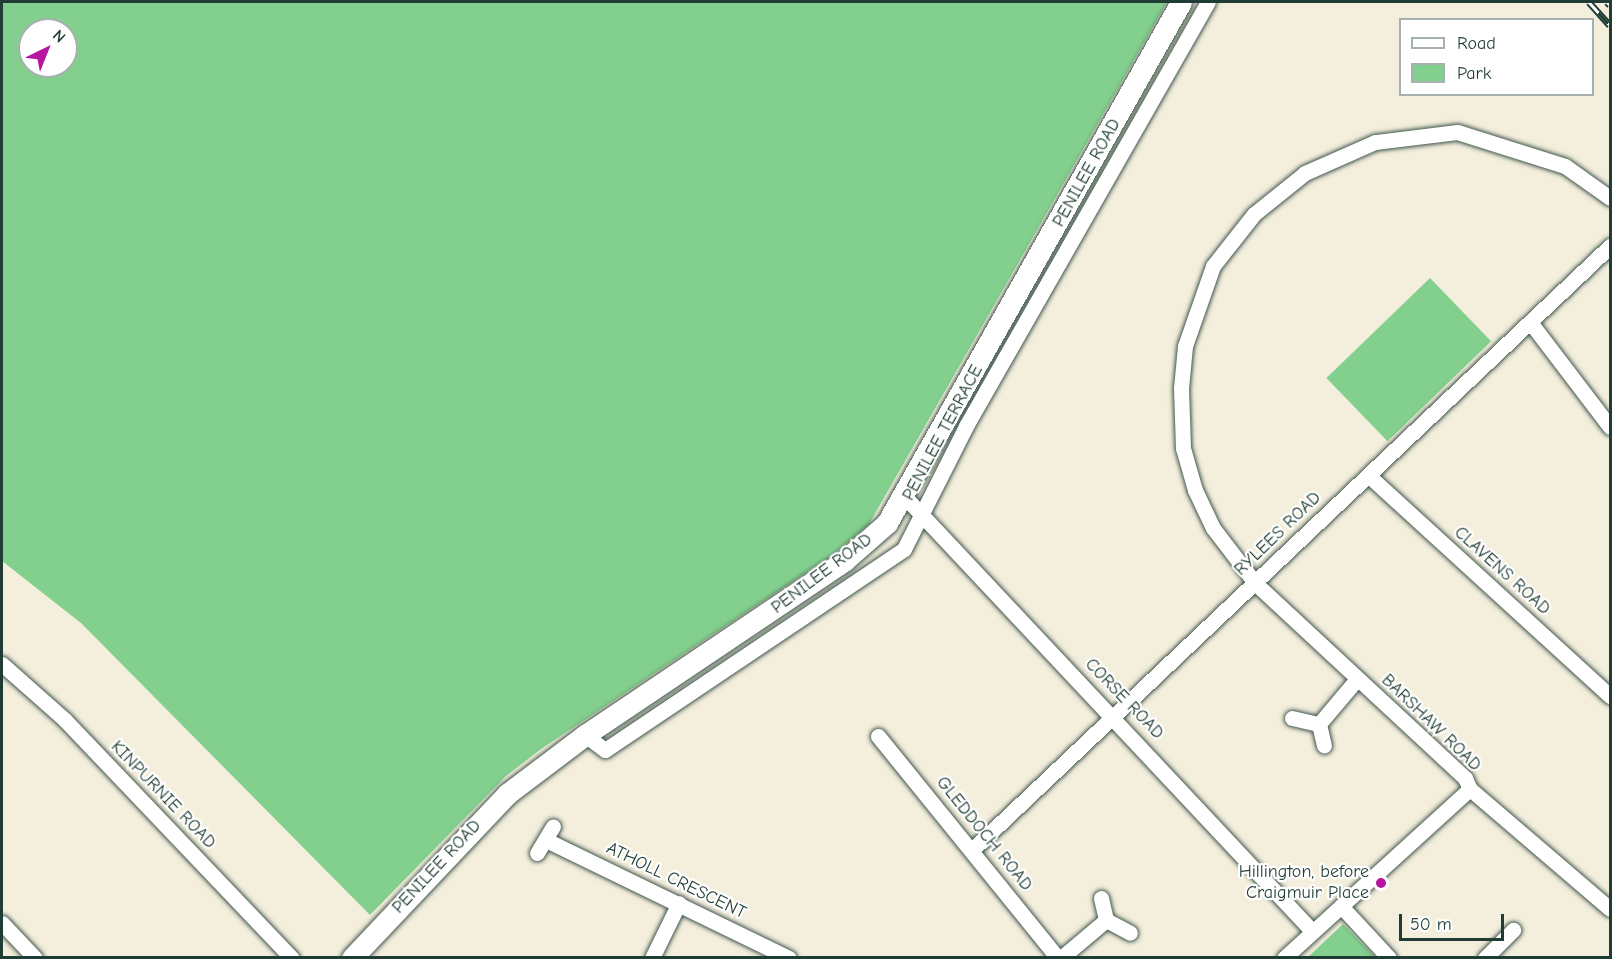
<!DOCTYPE html>
<html>
<head>
<meta charset="utf-8">
<style>
  body { margin:0 }
  #map { position:relative; width:1612px; height:959px; overflow:hidden; background:#f4eedc; font-family:"Comic Neue",sans-serif }
  div>[style] { position:absolute }
  .green>* { inset:0; background:#83d08e; transform-origin:0 0 }
  .roads { filter:drop-shadow(0 0 2px #3f584d) drop-shadow(0 0 2px #3f584d) }
  .street>* { height:15px; margin:-7.5px; padding:0 7.5px; transform-origin:7.5px; border-radius:7.5px; background:#fff }
  .secondary>* { height:21px; margin:-10.5px; padding:0 10.5px; transform-origin:10.5px; border-radius:10.5px; background:#fff }
  .rail>* { height:7px; margin-top:-3.5px; transform-origin:0; background:repeating-linear-gradient(90deg,#fff 0 14px,#1f3d34 0 28px); box-sizing:border-box; border-block:2px solid #1f3d34 }
  .dots>* { width:16px; height:16px; translate:-50% -50%; box-sizing:border-box; border:3px solid #fff; border-radius:50% }
  span { translate:-50% -50%; white-space:nowrap; text-align:center; line-height:1.15; -webkit-text-stroke:4.5px #fff; paint-order:stroke }
  .street-label { font-size:18px; color:#1f3d34 }
  .poi-label { font-size:18px; color:#1f3d34 }
  .right { translate:-100% -50%; text-align:right }
  .frame { position:absolute; inset:0; border:3px solid #1f3d34; pointer-events:none }
  .legend { position:absolute; left:1399px; top:18px; width:195px; height:78px; box-sizing:border-box; background:#fff; border:2px solid #a5b1ae; margin:0; padding:8px 10px; list-style:none; font-size:18px; color:#1f3d34 }
  .legend li { display:flex; align-items:center; gap:12px; height:30px }
  .legend b { width:30px; border:2px solid #a5b1ae }
  .north { position:absolute; left:18px; top:18px; width:60px; height:60px; box-sizing:border-box; background:#fff; border:2px solid #a5b1ae; border-radius:50%; rotate:43deg; font-size:16px; font-weight:700; line-height:24px; text-align:center; color:#1f3d34 }
  .north::after { content:''; display:block; margin:auto; width:21px; height:27px; background:#b5179e; clip-path:polygon(50% 0,100% 100%,50% 72%,0 100%) }
  .scale { position:absolute; left:1399px; top:914px; width:105px; height:27px; box-sizing:border-box; border:3px solid #1f3d34; border-top:0; padding-left:8px; font-size:18px; line-height:21px; white-space:nowrap; color:#1f3d34; -webkit-text-stroke:4px #fff; paint-order:stroke }
</style>
</head>
<body>
<div id="map">
  <div class="green">
    <div style="clip-path:polygon(evenodd,2px 2px,1167px 2px,869px 524px,835px 553px,541px 749px,506px 776px,370px 915px,81px 623px,2px 561px,2px 2px,30px 30px,66px 30px,66px 66px,30px 66px,30px 30px)"></div>
    <div style="left:1430px;top:278px;width:88px;height:144px;rotate:46deg"></div>
    <div style="clip-path:polygon(1343px 924px,1375px 957px,1308px 957px)"></div>
  </div>
  <div class="roads">
    <div class="street">
      <div style="left:1610px;top:198px;width:55px;rotate:-144.6deg"></div>
      <div style="left:1565px;top:166px;width:113px;rotate:-162.5deg"></div>
      <div style="left:1457px;top:132px;width:83px;rotate:173deg"></div>
      <div style="left:1375px;top:142px;width:77px;rotate:156.1deg"></div>
      <div style="left:1305px;top:173px;width:65px;rotate:141.2deg"></div>
      <div style="left:1254px;top:214px;width:66px;rotate:128.3deg"></div>
      <div style="left:1213px;top:266px;width:85px;rotate:109.3deg"></div>
      <div style="left:1185px;top:346px;width:42px;rotate:95.4deg"></div>
      <div style="left:1181px;top:388px;width:60px;rotate:88.1deg"></div>
      <div style="left:1183px;top:448px;width:44px;rotate:74.1deg"></div>
      <div style="left:1195px;top:490px;width:42px;rotate:64.7deg"></div>
      <div style="left:1213px;top:528px;width:69px;rotate:52.6deg"></div>
      <div style="left:1255px;top:583px;width:287px;rotate:42.9deg"></div>
      <div style="left:1465px;top:778px;width:12px;rotate:66deg"></div>
      <div style="left:1470px;top:789px;width:184px;rotate:40.6deg"></div>
      <div style="left:1530px;top:322px;width:132px;rotate:52.7deg"></div>
      <div style="left:1368px;top:475px;width:328px;rotate:42.4deg"></div>
      <div style="left:904px;top:496px;width:596px;rotate:46.83deg"></div>
      <div style="left:2px;top:664px;width:84px;rotate:41.6deg"></div>
      <div style="left:65px;top:720px;width:329px;rotate:46.4deg"></div>
      <div style="left:1292px;top:718px;width:28px;rotate:13deg"></div>
      <div style="left:1319px;top:724px;width:22px;rotate:77deg"></div>
      <div style="left:1319px;top:724px;width:59px;rotate:-49.8deg"></div>
      <div style="left:585px;top:735px;width:25px;rotate:37deg"></div>
      <div style="left:605px;top:750px;width:360px;rotate:-33.9deg"></div>
      <div style="left:904px;top:549px;width:138px;rotate:-63.2deg"></div>
      <div style="left:966px;top:426px;width:488px;rotate:-60.3deg"></div>
      <div style="left:878px;top:736px;width:286px;rotate:51deg"></div>
      <div style="left:546px;top:840px;width:270px;rotate:25.9deg"></div>
      <div style="left:972px;top:850px;width:879px;rotate:-43.43deg"></div>
      <div style="left:537px;top:853px;width:31px;rotate:-59deg"></div>
      <div style="left:1101px;top:898px;width:23px;rotate:77deg"></div>
      <div style="left:1106px;top:920px;width:27px;rotate:28deg"></div>
      <div style="left:1341px;top:906px;width:71px;rotate:47.3deg"></div>
      <div style="left:2px;top:923px;width:48px;rotate:46.7deg"></div>
      <div style="left:652px;top:958px;width:61px;rotate:-63.9deg"></div>
      <div style="left:1061px;top:958px;width:59px;rotate:-40.2deg"></div>
      <div style="left:1284px;top:958px;width:251px;rotate:-42.3deg"></div>
      <div style="left:1485px;top:958px;width:40px;rotate:-45deg"></div>
    </div>
    <div class="secondary">
      <div style="left:352px;top:958px;width:226px;rotate:-46.6deg"></div>
      <div style="left:507px;top:794px;width:98px;rotate:-37.1deg"></div>
      <div style="left:585px;top:735px;width:313px;rotate:-33.9deg"></div>
      <div style="left:845px;top:560px;width:56px;rotate:-41.4deg"></div>
      <div style="left:887px;top:523px;width:598px;rotate:-60.56deg"></div>
    </div>
  </div>
  <div class="rail">
    <div style="left:1589px;top:2px;width:31px;rotate:48deg"></div>
    <div style="left:1607px;top:2px;width:4px;rotate:45deg"></div>
  </div>
  <div class="dots">
    <div style="left:1381px;top:883px;background:#b5179e"></div>
  </div>
  <div class="street-label">
    <span style="left:1087px;top:173px;rotate:-61deg">PENILEE ROAD</span>
    <span style="left:943px;top:433px;rotate:-62deg">PENILEE TERRACE</span>
    <span style="left:1278px;top:534px;rotate:-44deg">RYLEES ROAD</span>
    <span style="left:1502px;top:571px;rotate:42deg">CLAVENS ROAD</span>
    <span style="left:822px;top:574px;rotate:-37deg">PENILEE ROAD</span>
    <span style="left:1124px;top:699px;rotate:46deg">CORSE ROAD</span>
    <span style="left:1431px;top:723px;rotate:44deg">BARSHAW ROAD</span>
    <span style="left:163px;top:795px;rotate:46deg">KINPURNIE ROAD</span>
    <span style="left:984px;top:834px;rotate:51deg">GLEDDOCH ROAD</span>
    <span style="left:437px;top:867px;rotate:-47deg">PENILEE ROAD</span>
    <span style="left:676px;top:881px;rotate:26deg">ATHOLL CRESCENT</span>
  </div>
  <div class="poi-label">
    <span class="right" style="left:1369px;top:883px">Hillington, before<br>Craigmuir Place</span>
  </div>
  <div class="frame"></div>
  <ul class="legend">
  <li><b style="height:8px;background:#fff"></b>Road</li>
  <li><b style="height:16px;background:#83d08e"></b>Park</li>
  </ul>
  <div class="north">N</div>
  <div class="scale">50 m</div>
</div>
</body>
</html>
